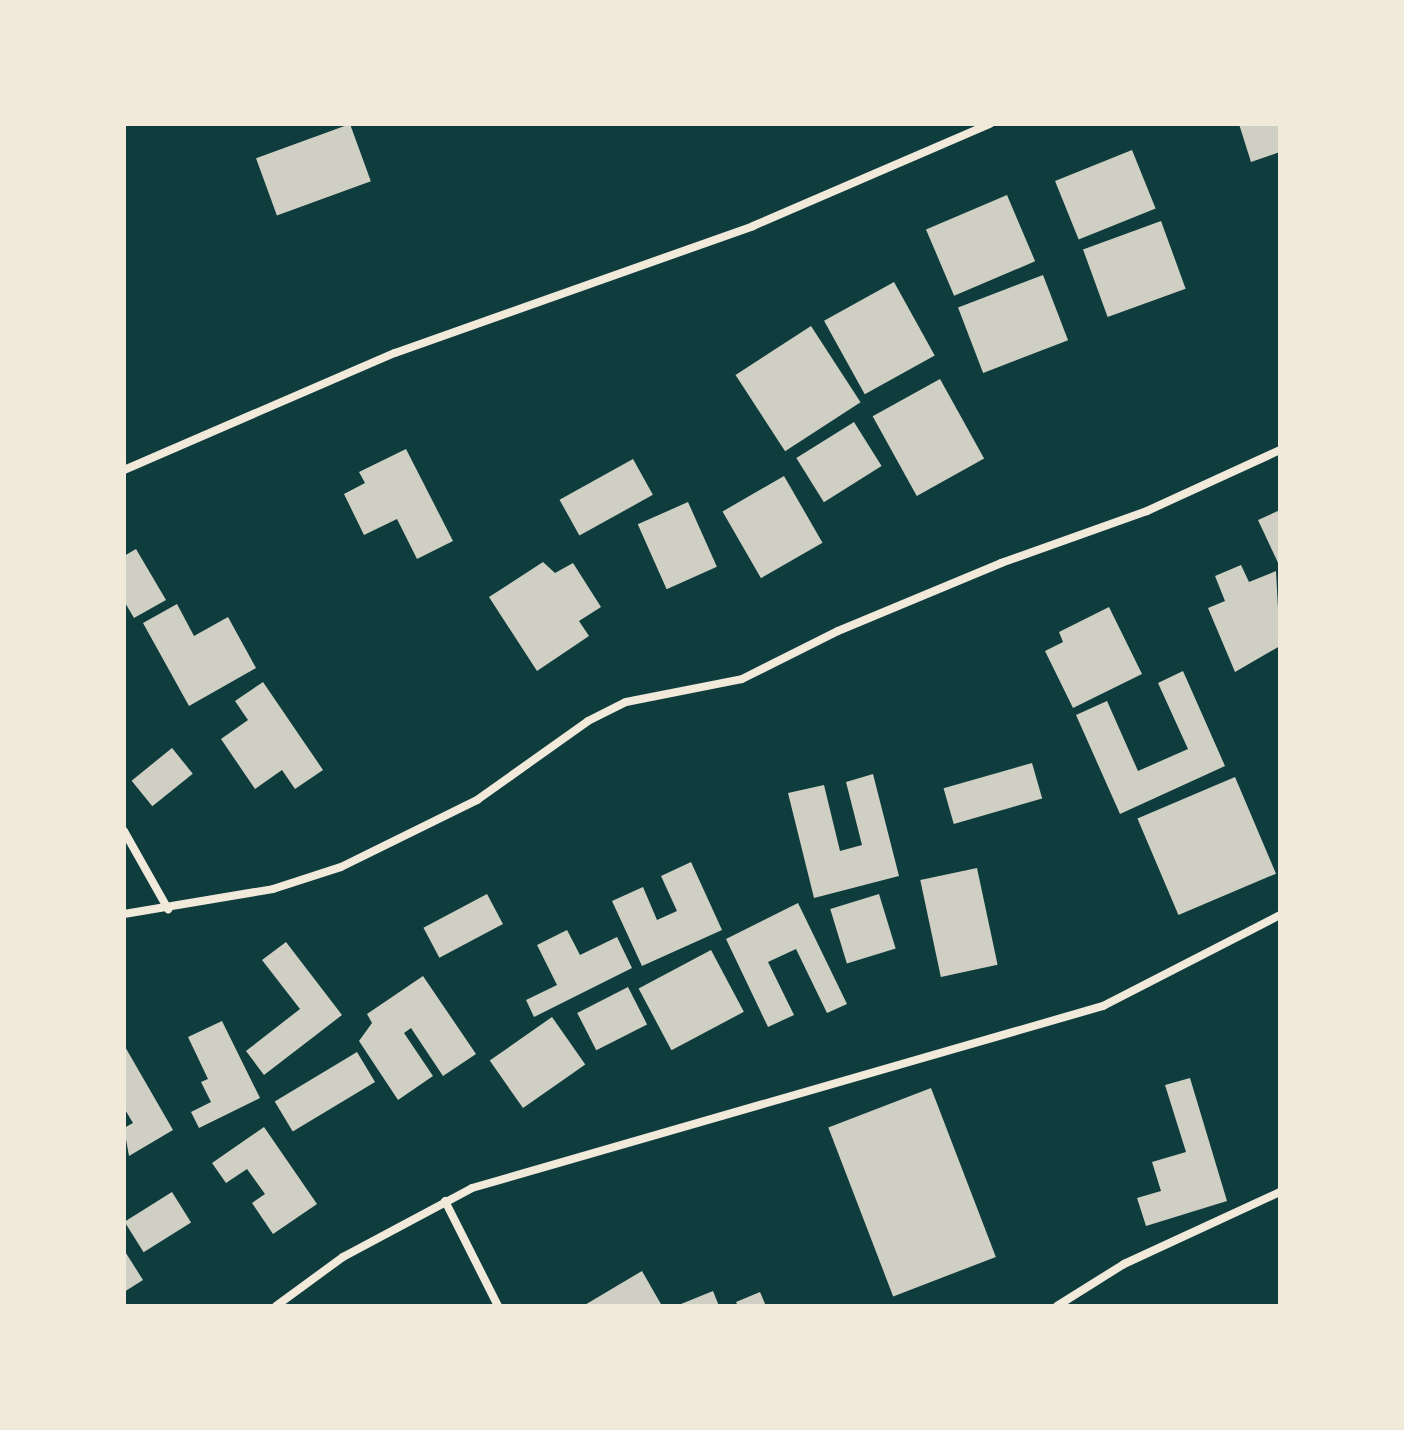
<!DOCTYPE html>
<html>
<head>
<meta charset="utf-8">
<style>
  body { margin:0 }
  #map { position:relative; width:1404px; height:1430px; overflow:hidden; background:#0f3d3e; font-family:Rubik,sans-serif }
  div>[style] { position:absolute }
  .building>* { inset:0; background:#cfcfc3; transform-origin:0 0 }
  .minor>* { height:8px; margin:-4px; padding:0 4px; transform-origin:4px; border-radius:4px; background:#f1e9da }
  span { translate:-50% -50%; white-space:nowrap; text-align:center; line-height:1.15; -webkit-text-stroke:6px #f1e9da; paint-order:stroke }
  .frame { position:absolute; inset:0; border:126px solid #f1e9da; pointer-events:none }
</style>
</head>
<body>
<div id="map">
  <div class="building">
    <div style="left:350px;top:124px;width:61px;height:100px;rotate:70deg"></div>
    <div style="clip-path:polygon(1239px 124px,1280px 124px,1280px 152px,1251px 162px)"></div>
    <div style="left:1132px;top:150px;width:63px;height:83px;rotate:68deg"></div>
    <div style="left:1007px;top:195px;width:72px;height:88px;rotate:67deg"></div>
    <div style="left:1161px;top:221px;width:72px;height:83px;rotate:70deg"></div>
    <div style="left:1043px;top:275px;width:70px;height:91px;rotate:69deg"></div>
    <div style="left:894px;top:282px;width:84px;height:80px;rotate:61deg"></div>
    <div style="left:811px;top:326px;width:91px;height:90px;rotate:57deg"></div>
    <div style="left:940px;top:379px;width:91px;height:77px;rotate:61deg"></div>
    <div style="left:854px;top:422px;width:52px;height:68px;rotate:58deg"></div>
    <div style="clip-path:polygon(406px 449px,453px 541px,417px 559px,397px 519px,364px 535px,344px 494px,365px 483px,359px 472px)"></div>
    <div style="left:633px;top:459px;width:41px;height:84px;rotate:61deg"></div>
    <div style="left:784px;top:476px;width:77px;height:71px;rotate:60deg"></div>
    <div style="left:688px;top:502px;width:71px;height:55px;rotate:66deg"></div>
    <div style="clip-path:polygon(1280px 510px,1280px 567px,1258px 520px)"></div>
    <div style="clip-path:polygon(136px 549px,166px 600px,134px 618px,124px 601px,124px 556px)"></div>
    <div style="clip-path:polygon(543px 562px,555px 573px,573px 563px,601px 607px,579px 621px,589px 636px,537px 671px,489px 597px)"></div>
    <div style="clip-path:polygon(1241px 565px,1249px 582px,1276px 571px,1280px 646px,1235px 672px,1208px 608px,1225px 601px,1215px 576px)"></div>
    <div style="clip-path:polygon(177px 604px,194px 636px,228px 617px,256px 668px,189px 706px,143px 623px)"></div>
    <div style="clip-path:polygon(1109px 607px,1142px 674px,1073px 708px,1045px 651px,1063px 642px,1059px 632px)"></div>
    <div style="clip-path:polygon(1183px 671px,1225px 766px,1120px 814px,1076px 715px,1107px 701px,1138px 771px,1188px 749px,1158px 683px)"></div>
    <div style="clip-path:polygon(263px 682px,323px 770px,295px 789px,282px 770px,255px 789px,221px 739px,248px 720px,235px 701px)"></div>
    <div style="left:172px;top:748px;width:33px;height:52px;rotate:51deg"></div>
    <div style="left:1032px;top:763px;width:37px;height:92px;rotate:74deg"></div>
    <div style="clip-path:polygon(873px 774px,899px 876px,814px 898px,788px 793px,824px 785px,840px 851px,862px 845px,846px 782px)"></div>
    <div style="left:1235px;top:777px;width:105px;height:106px;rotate:67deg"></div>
    <div style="clip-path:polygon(691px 862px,722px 930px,642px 966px,612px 901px,643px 887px,657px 920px,677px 911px,661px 876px)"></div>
    <div style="left:977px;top:868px;width:99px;height:58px;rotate:78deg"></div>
    <div style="left:487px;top:894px;width:34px;height:72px;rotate:62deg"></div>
    <div style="left:879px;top:894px;width:57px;height:51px;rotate:73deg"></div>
    <div style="clip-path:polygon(798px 903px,847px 1004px,827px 1013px,796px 949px,768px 962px,794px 1015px,768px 1027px,726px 939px)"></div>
    <div style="clip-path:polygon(567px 930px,580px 955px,617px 937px,632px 968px,534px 1017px,526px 1000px,557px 985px,537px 945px)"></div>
    <div style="clip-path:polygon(286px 942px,342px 1015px,264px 1075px,246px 1051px,300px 1009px,262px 960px)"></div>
    <div style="left:711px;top:950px;width:70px;height:82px;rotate:62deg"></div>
    <div style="clip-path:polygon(423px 976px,476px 1054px,443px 1076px,411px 1028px,404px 1033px,433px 1076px,398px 1100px,359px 1041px,372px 1023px,367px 1014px)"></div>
    <div style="left:628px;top:987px;width:42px;height:57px;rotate:63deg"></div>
    <div style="left:552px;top:1017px;width:58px;height:76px;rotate:55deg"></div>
    <div style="clip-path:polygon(222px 1021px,260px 1098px,199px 1128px,191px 1112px,211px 1102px,201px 1082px,208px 1079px,188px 1037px)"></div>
    <div style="clip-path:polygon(124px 1045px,173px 1130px,129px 1156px,124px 1128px,133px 1123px,124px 1108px)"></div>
    <div style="left:357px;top:1052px;width:35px;height:96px;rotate:59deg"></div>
    <div style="clip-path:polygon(1190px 1078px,1227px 1201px,1146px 1226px,1137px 1198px,1161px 1191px,1152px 1162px,1186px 1152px,1165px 1085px)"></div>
    <div style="left:931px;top:1088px;width:181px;height:110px;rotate:69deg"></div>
    <div style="clip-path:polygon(264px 1127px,317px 1204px,273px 1234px,252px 1203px,265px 1194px,247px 1169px,226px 1183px,212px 1163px)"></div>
    <div style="left:172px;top:1192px;width:36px;height:56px;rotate:58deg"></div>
    <div style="clip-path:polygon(124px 1250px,143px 1280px,124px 1292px)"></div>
    <div style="clip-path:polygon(642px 1271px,662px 1306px,583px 1306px)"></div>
    <div style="clip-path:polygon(713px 1291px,719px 1306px,682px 1306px,681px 1304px)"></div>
    <div style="clip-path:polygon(760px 1292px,766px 1306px,738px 1306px,736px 1302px)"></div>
  </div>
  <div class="minor">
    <div style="left:124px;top:470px;width:295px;rotate:-23.4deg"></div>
    <div style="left:395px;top:353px;width:380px;rotate:-19.5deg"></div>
    <div style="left:753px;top:226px;width:258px;rotate:-23.3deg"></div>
    <div style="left:124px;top:831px;width:90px;rotate:60.6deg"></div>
    <div style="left:124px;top:914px;width:151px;rotate:-9.5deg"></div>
    <div style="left:273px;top:889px;width:71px;rotate:-17.9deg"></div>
    <div style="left:341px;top:867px;width:152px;rotate:-26.2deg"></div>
    <div style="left:477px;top:800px;width:136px;rotate:-35.4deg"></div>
    <div style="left:588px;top:721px;width:42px;rotate:-26.6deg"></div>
    <div style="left:626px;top:702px;width:118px;rotate:-11.2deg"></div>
    <div style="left:742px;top:679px;width:107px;rotate:-26.6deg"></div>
    <div style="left:838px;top:631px;width:177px;rotate:-22.6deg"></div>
    <div style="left:1001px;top:563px;width:155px;rotate:-19.6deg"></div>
    <div style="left:1147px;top:511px;width:146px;rotate:-24.6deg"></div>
    <div style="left:445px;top:1201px;width:118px;rotate:63.2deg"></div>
    <div style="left:276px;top:1306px;width:83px;rotate:-36.2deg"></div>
    <div style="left:343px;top:1257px;width:146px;rotate:-28.1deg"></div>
    <div style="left:472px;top:1188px;width:657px;rotate:-16.09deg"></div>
    <div style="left:1103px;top:1006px;width:199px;rotate:-27.2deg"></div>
    <div style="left:1057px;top:1306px;width:79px;rotate:-32.1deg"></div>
    <div style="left:1124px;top:1264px;width:172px;rotate:-24.8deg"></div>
  </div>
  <div class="frame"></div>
</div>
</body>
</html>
